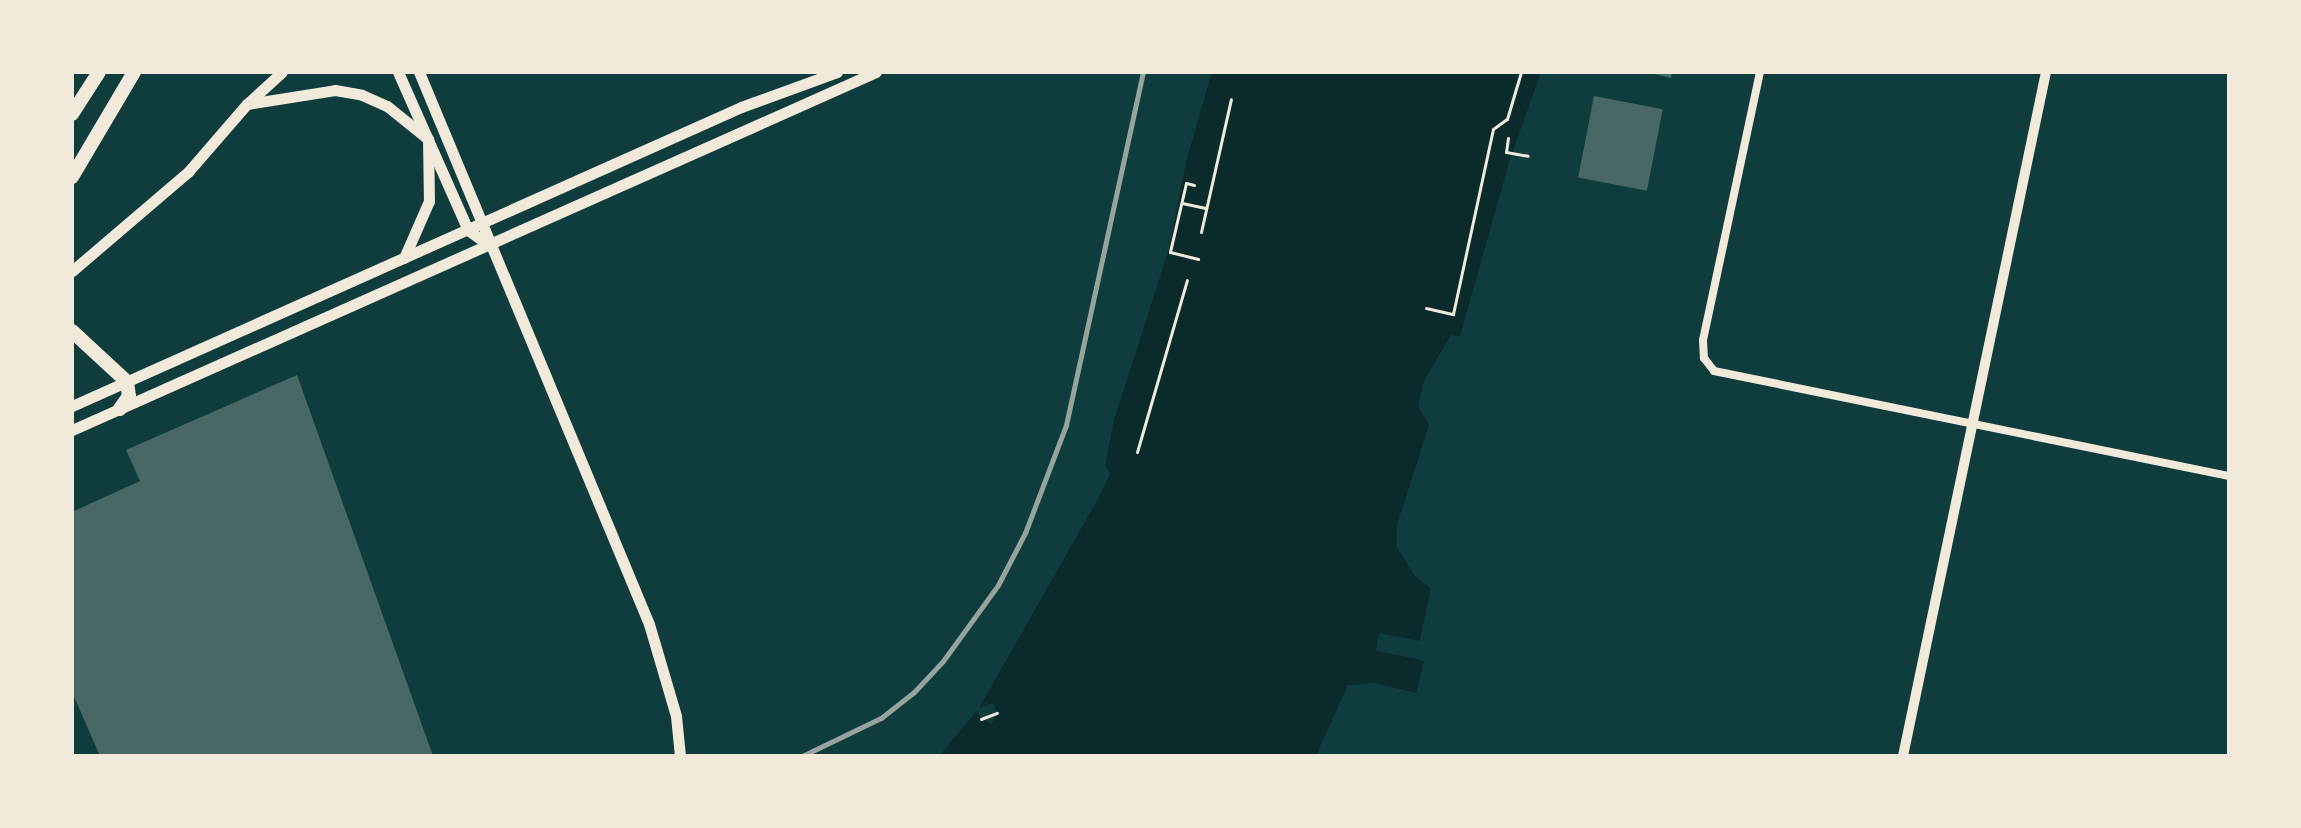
<!DOCTYPE html>
<html>
<head>
<meta charset="utf-8">
<style>
  body { margin:0 }
  #map { position:relative; width:2301px; height:828px; overflow:hidden; background:#0f3d3e; font-family:Inter,sans-serif }
  div>[style] { position:absolute }
  .water>* { inset:0; background:#0a2a2b }
  .pier>* { inset:0; background:#0f3d3e; transform-origin:0 0 }
  .building>* { inset:0; background:#486865; transform-origin:0 0 }
  .path>* { height:3px; margin:-1.5px; padding:0 1.5px; transform-origin:1.5px; border-radius:1.5px; background:#f1e9da }
  .minor>* { height:8px; margin:-4px; padding:0 4px; transform-origin:4px; border-radius:4px; background:#f1e9da }
  .tertiary>* { height:10px; margin:-5px; padding:0 5px; transform-origin:5px; border-radius:5px; background:#f1e9da }
  .secondary>* { height:11px; margin:-5.5px; padding:0 5.5px; transform-origin:5.5px; border-radius:5.5px; background:#f1e9da }
  .motorway>* { height:14px; margin:-7px; padding:0 7px; transform-origin:7px; border-radius:7px; background:#f1e9da }
  .rail>* { height:5px; margin:-2.5px; padding:0 2.5px; transform-origin:2.5px; border-radius:2.5px; background:#97a49c }
  span { translate:-50% -50%; white-space:nowrap; text-align:center; line-height:1.15; -webkit-text-stroke:8px #f1e9da; paint-order:stroke }
  .frame { position:absolute; inset:0; border:74px solid #f1e9da; pointer-events:none }
</style>
</head>
<body>
<div id="map">
  <div class="water">
    <div style="clip-path:polygon(1212px 72px,1541px 72px,1510px 159px,1458px 343px,1418px 570px,1434px 574px,1416px 659px,1424px 661px,1415px 698px,1358px 688px,1334px 756px,931px 756px,970px 706px,1105px 466px,1114px 420px,1168px 252px,1187px 158px)"></div>
  </div>
  <div class="pier">
    <div style="clip-path:polygon(1451px 335px,1464px 337px,1453px 419px,1422px 567px,1434px 574px,1431px 589px,1415px 576px,1397px 547px,1397px 525px,1429px 425px,1418px 406px,1424px 381px)"></div>
    <div style="clip-path:polygon(1103px 462px,1110px 474px,1099px 497px,979px 708px,993px 703px,997px 713px,991px 725px,976px 712px,939px 756px,929px 756px,970px 706px)"></div>
    <div style="left:1379px;top:633px;width:42px;height:18px;rotate:11deg"></div>
    <div style="clip-path:polygon(1374px 683px,1416px 693px,1415px 698px,1360px 692px,1338px 756px,1316px 756px,1348px 685px)"></div>
  </div>
  <div class="building">
    <div style="clip-path:polygon(1647px 72px,1672px 72px,1671px 78px)"></div>
    <div style="left:1594px;top:96px;width:70px;height:83px;rotate:11deg"></div>
    <div style="clip-path:polygon(297px 375px,433px 756px,100px 756px,72px 692px,72px 512px,140px 481px,126px 450px)"></div>
  </div>
  <div class="path">
    <div style="left:1508px;top:138px;width:14px;rotate:98deg"></div>
    <div style="left:1506px;top:152px;width:22px;rotate:10deg"></div>
    <div style="left:1194px;top:185px;width:8px;rotate:-166deg"></div>
    <div style="left:1186px;top:183px;width:71px;rotate:103.1deg"></div>
    <div style="left:1170px;top:252px;width:29px;rotate:14deg"></div>
    <div style="left:1182px;top:203px;width:24px;rotate:12deg"></div>
    <div style="left:1201px;top:232px;width:136px;rotate:-77.3deg"></div>
    <div style="left:1426px;top:308px;width:28px;rotate:13deg"></div>
    <div style="left:1453px;top:314px;width:189px;rotate:-77.8deg"></div>
    <div style="left:1493px;top:129px;width:17px;rotate:-36deg"></div>
    <div style="left:1507px;top:119px;width:49px;rotate:-73.4deg"></div>
    <div style="left:1137px;top:452px;width:179px;rotate:-73.8deg"></div>
    <div style="left:981px;top:719px;width:17px;rotate:-21deg"></div>
  </div>
  <div class="minor">
    <div style="left:1760px;top:72px;width:274px;rotate:102deg"></div>
    <div style="left:1703px;top:340px;width:18px;rotate:87deg"></div>
    <div style="left:1704px;top:358px;width:16px;rotate:52deg"></div>
    <div style="left:1714px;top:371px;width:526px;rotate:11.52deg"></div>
  </div>
  <div class="tertiary">
    <div style="left:1903px;top:756px;width:699px;rotate:-78.19deg"></div>
  </div>
  <div class="secondary">
    <div style="left:398px;top:72px;width:173px;rotate:66.1deg"></div>
    <div style="left:468px;top:230px;width:27px;rotate:36deg"></div>
    <div style="left:419px;top:72px;width:598px;rotate:67.38deg"></div>
    <div style="left:649px;top:624px;width:96px;rotate:73.6deg"></div>
    <div style="left:676px;top:716px;width:40px;rotate:84.3deg"></div>
    <div style="left:247px;top:104px;width:89px;rotate:-9deg"></div>
    <div style="left:335px;top:90px;width:27px;rotate:10deg"></div>
    <div style="left:362px;top:95px;width:27px;rotate:24deg"></div>
    <div style="left:387px;top:106px;width:53px;rotate:38.8deg"></div>
    <div style="left:428px;top:139px;width:62px;rotate:89.1deg"></div>
    <div style="left:429px;top:201px;width:62px;rotate:113.7deg"></div>
    <div style="left:72px;top:271px;width:153px;rotate:-40.5deg"></div>
    <div style="left:188px;top:172px;width:90px;rotate:-49.1deg"></div>
    <div style="left:247px;top:104px;width:47px;rotate:-42.4deg"></div>
    <div style="left:72px;top:406px;width:733px;rotate:-24.08deg"></div>
    <div style="left:741px;top:107px;width:102px;rotate:-20deg"></div>
    <div style="left:72px;top:430px;width:880px;rotate:-24deg"></div>
  </div>
  <div class="motorway">
    <div style="left:72px;top:114px;width:50px;rotate:-57.3deg"></div>
    <div style="left:72px;top:177px;width:122px;rotate:-59.4deg"></div>
    <div style="left:72px;top:331px;width:75px;rotate:42.8deg"></div>
    <div style="left:127px;top:382px;width:14px;rotate:82deg"></div>
    <div style="left:129px;top:396px;width:16px;rotate:125deg"></div>
  </div>
  <div class="rail">
    <div style="left:802px;top:756px;width:88px;rotate:-25.7deg"></div>
    <div style="left:881px;top:718px;width:42px;rotate:-38.2deg"></div>
    <div style="left:914px;top:692px;width:42px;rotate:-46.9deg"></div>
    <div style="left:943px;top:661px;width:94px;rotate:-54.1deg"></div>
    <div style="left:998px;top:585px;width:59px;rotate:-62.6deg"></div>
    <div style="left:1025px;top:533px;width:116px;rotate:-69.2deg"></div>
    <div style="left:1066px;top:425px;width:361px;rotate:-77.7deg"></div>
  </div>
  <div class="frame"></div>
</div>
</body>
</html>
